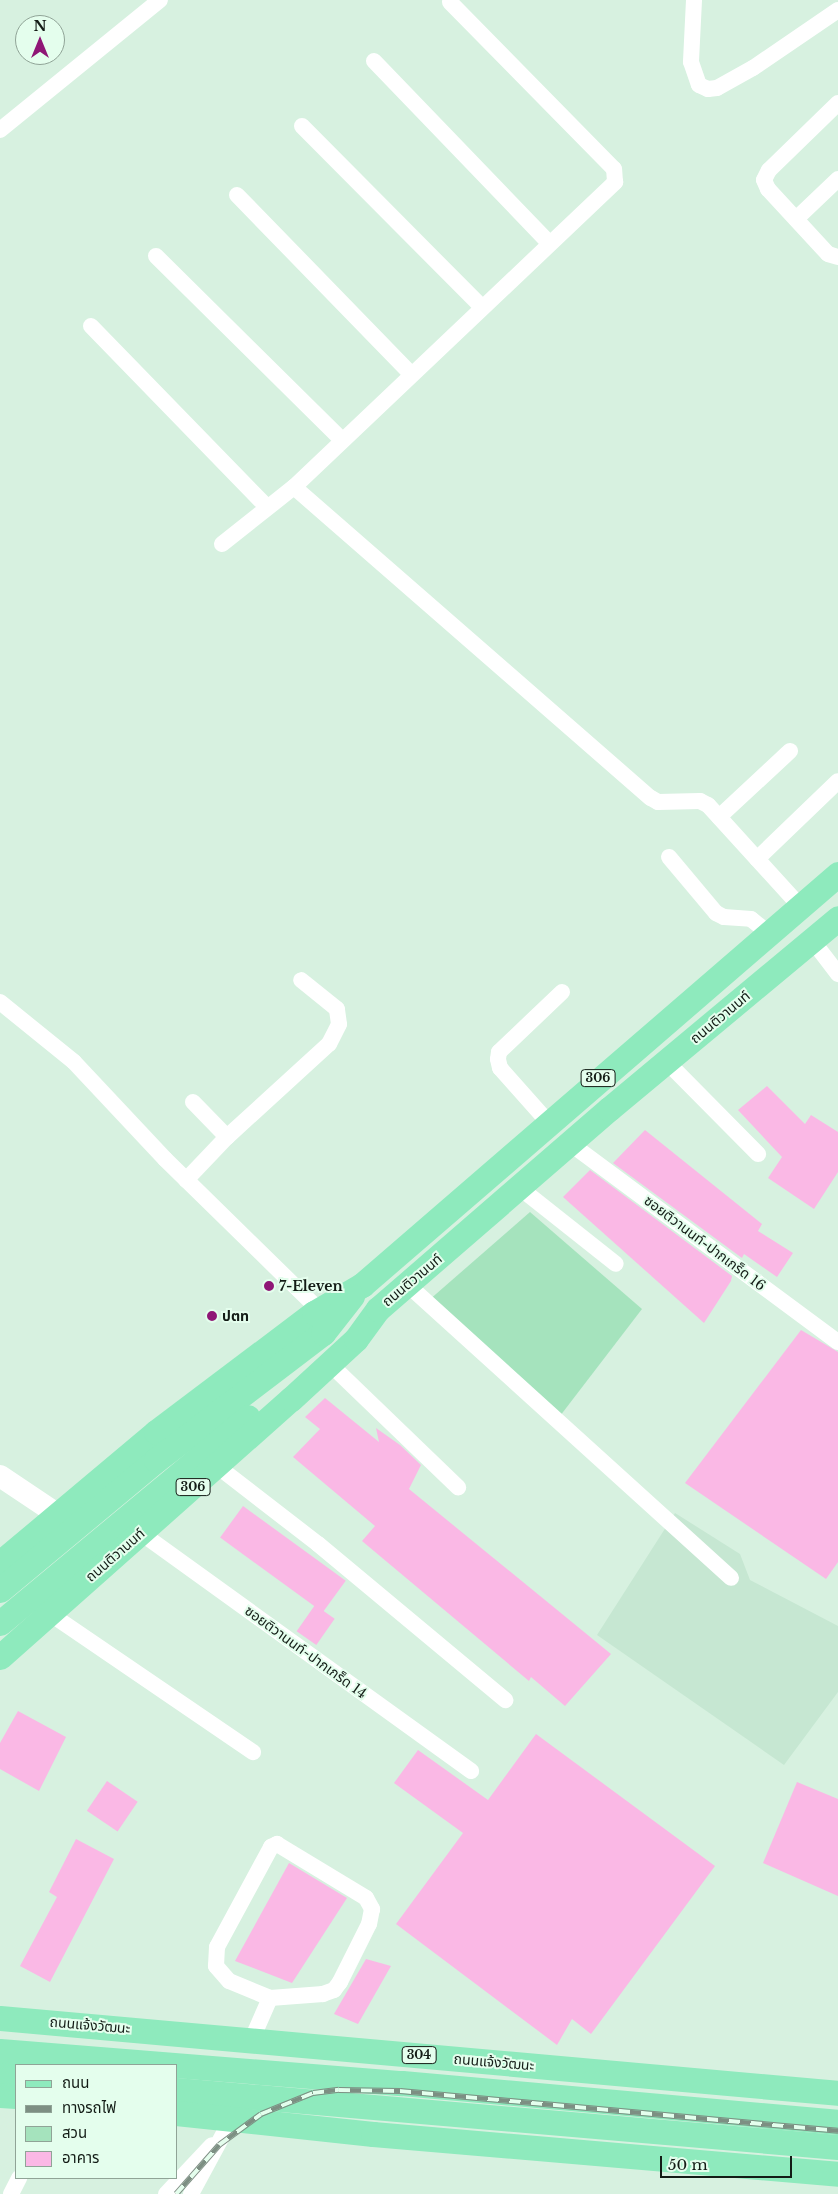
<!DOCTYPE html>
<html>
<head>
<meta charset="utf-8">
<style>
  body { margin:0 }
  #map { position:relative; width:838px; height:2194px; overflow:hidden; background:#d7f1e0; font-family:"Libre Baskerville","Noto Sans Thai",serif }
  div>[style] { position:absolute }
  .built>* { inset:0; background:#c6e7d2 }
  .green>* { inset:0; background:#a5e3bd }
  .building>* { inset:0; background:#fab8e5; transform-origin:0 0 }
  .street>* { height:16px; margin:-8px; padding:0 8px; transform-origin:8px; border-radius:8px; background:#fff }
  .secondary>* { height:22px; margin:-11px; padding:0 11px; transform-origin:11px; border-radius:11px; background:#fff }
  .primary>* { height:25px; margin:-12.5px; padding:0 12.5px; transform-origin:12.5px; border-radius:12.5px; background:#8eeabd }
  .rail>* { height:5.5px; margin-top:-2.75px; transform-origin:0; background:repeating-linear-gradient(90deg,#e4feed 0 11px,#7d8f83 0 22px); box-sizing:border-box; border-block:1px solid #7d8f83 }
  .dots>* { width:14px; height:14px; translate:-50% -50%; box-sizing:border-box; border:2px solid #e4feed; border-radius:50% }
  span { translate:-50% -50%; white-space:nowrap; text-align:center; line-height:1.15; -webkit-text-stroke:4px #e4feed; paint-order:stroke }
  .shield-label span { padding:1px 4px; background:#e4feed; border:1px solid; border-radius:4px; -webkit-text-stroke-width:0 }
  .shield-label { font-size:12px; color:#131c16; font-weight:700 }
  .street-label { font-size:14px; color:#131c16 }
  .poi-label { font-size:14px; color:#131c16; font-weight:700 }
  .left { translate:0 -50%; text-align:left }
  .legend { position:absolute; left:15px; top:2064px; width:162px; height:115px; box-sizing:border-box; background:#e4feed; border:1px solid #90a497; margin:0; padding:6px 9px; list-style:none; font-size:15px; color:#131c16 }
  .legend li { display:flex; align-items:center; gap:10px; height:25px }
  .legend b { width:25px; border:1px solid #90a497 }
  .north { position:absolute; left:15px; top:15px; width:50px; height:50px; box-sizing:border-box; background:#e4feed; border:1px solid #90a497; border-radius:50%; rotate:0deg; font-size:14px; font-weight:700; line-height:20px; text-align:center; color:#131c16 }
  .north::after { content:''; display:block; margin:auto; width:18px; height:22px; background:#8f1776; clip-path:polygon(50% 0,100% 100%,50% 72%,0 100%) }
  .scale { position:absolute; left:660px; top:2156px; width:132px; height:22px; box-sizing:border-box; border:2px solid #131c16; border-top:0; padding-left:6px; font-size:15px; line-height:18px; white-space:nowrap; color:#131c16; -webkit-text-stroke:4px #e4feed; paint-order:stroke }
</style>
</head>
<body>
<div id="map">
  <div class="built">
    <div style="clip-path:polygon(675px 1513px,740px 1554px,750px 1580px,838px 1626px,838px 1692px,784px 1765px,597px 1635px)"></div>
  </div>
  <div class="green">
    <div style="clip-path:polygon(530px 1212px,642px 1309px,560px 1416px,428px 1301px)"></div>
  </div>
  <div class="building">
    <div style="clip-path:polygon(767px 1086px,805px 1124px,811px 1115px,838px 1132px,838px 1172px,814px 1209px,768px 1178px,782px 1157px,738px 1110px)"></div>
    <div style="clip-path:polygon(645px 1130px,762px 1224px,758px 1231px,793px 1253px,777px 1277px,744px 1254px,742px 1258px,613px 1163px)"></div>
    <div style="clip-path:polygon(590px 1170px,732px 1276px,731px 1281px,704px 1323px,563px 1197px)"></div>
    <div style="clip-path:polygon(801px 1330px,838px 1352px,838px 1562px,826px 1579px,685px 1483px)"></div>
    <div style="clip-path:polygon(325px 1398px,379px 1442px,376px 1428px,400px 1445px,421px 1465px,409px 1489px,611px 1654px,565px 1706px,531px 1677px,529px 1681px,362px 1541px,375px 1526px,293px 1457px,320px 1429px,305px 1417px)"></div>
    <div style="left:243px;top:1506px;width:127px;height:39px;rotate:36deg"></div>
    <div style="left:315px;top:1605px;width:24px;height:32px;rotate:35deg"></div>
    <div style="clip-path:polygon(18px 1711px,66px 1737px,39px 1791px,0 1769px,0 1743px)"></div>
    <div style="clip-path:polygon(536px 1734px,715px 1866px,591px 2034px,572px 2019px,557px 2045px,396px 1924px,463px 1833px,394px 1783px,418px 1750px,488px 1800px)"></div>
    <div style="left:107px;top:1781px;width:37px;height:36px;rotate:34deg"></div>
    <div style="clip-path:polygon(797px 1782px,838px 1799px,838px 1896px,763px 1863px)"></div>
    <div style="clip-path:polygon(76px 1839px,114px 1859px,50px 1982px,20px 1966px,57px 1897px,49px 1892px)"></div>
    <div style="clip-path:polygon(289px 1863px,347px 1898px,292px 1983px,235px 1961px)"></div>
    <div style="clip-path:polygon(366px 1959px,391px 1966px,358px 2024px,334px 2014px)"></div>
  </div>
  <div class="street">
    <div style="left:694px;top:0;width:62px;rotate:92.8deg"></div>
    <div style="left:691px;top:62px;width:24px;rotate:71deg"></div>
    <div style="left:699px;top:85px;width:10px;rotate:24deg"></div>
    <div style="left:708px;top:89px;width:9px;rotate:-6deg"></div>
    <div style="left:717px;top:88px;width:41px;rotate:-29.1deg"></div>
    <div style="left:753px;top:68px;width:103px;rotate:-34.3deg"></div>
    <div style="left:374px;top:61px;width:251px;rotate:46.1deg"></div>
    <div style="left:838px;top:103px;width:96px;rotate:135.8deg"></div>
    <div style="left:769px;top:170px;width:11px;rotate:117deg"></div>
    <div style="left:764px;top:180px;width:10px;rotate:66deg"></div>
    <div style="left:768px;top:189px;width:88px;rotate:47.3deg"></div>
    <div style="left:828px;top:254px;width:10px;rotate:17deg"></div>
    <div style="left:302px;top:126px;width:254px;rotate:45.2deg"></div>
    <div style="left:0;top:130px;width:206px;rotate:-39.1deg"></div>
    <div style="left:237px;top:195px;width:250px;rotate:45.8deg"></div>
    <div style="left:796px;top:219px;width:58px;rotate:-43.6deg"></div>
    <div style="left:156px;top:256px;width:262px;rotate:44.7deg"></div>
    <div style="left:91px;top:326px;width:252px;rotate:45.8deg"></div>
    <div style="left:294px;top:487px;width:473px;rotate:41.1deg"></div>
    <div style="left:651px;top:798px;width:8px;rotate:30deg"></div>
    <div style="left:658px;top:802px;width:42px;rotate:-1.4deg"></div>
    <div style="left:700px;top:801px;width:9px;rotate:27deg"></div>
    <div style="left:708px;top:805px;width:137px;rotate:47.7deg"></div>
    <div style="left:222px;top:544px;width:92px;rotate:-38.4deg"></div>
    <div style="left:294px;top:487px;width:443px;rotate:-43.5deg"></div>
    <div style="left:615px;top:182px;width:13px;rotate:-94deg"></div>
    <div style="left:614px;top:169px;width:234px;rotate:-134.5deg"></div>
    <div style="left:719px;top:817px;width:97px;rotate:-42.9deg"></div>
    <div style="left:669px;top:857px;width:73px;rotate:50deg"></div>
    <div style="left:716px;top:913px;width:9px;rotate:27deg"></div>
    <div style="left:724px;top:917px;width:27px;rotate:4deg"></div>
    <div style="left:751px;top:919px;width:22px;rotate:39deg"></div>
    <div style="left:757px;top:859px;width:112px;rotate:-43.9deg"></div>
    <div style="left:812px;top:940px;width:43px;rotate:52.6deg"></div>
    <div style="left:0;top:1002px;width:95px;rotate:39deg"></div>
    <div style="left:74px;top:1062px;width:133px;rotate:46.8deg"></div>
    <div style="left:165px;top:1159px;width:216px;rotate:44.4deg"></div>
    <div style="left:666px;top:1061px;width:131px;rotate:45.3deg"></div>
    <div style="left:193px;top:1102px;width:49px;rotate:45.8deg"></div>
    <div style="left:548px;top:1122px;width:72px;rotate:-131.6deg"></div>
    <div style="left:500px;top:1068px;width:9px;rotate:-103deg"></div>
    <div style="left:498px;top:1059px;width:7px;rotate:-82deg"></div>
    <div style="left:499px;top:1052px;width:87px;rotate:-43.6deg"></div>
    <div style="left:571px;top:1144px;width:332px;rotate:36.6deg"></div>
    <div style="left:186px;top:1180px;width:59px;rotate:-46.4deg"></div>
    <div style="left:227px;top:1137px;width:138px;rotate:-42.4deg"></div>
    <div style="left:329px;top:1044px;width:22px;rotate:-63deg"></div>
    <div style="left:339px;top:1024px;width:15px;rotate:-98deg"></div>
    <div style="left:337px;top:1009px;width:46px;rotate:-141.1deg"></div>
    <div style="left:520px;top:1188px;width:122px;rotate:38.4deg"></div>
    <div style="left:408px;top:1285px;width:436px;rotate:42.2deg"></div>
    <div style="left:330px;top:1364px;width:178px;rotate:43.9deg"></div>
    <div style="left:217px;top:1466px;width:128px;rotate:37.7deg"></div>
    <div style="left:318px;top:1544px;width:244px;rotate:39.8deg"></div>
    <div style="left:141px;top:1533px;width:407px;rotate:35.8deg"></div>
    <div style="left:49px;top:1613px;width:247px;rotate:34.3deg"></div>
    <div style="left:277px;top:1844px;width:104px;rotate:31.2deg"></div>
    <div style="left:366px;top:1898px;width:13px;rotate:61deg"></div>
    <div style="left:372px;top:1909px;width:15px;rotate:101deg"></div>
    <div style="left:369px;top:1924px;width:65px;rotate:116.6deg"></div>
    <div style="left:340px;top:1982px;width:10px;rotate:127deg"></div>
    <div style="left:334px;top:1990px;width:12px;rotate:160deg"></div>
    <div style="left:323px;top:1994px;width:53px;rotate:175.7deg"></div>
    <div style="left:270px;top:1998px;width:44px;rotate:-157.5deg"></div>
    <div style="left:229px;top:1981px;width:20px;rotate:-131deg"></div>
    <div style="left:216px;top:1966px;width:19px;rotate:-87deg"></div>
    <div style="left:217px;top:1947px;width:114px;rotate:-61.6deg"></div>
    <div style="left:271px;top:1847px;width:7px;rotate:-27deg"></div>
    <div style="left:252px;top:2039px;width:45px;rotate:-66.3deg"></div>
    <div style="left:11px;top:2194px;width:18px;rotate:-63deg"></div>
    <div style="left:166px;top:2194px;width:67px;rotate:-46.8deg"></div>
    <div style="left:191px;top:2194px;width:84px;rotate:-61.6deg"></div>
  </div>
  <div class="secondary">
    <div style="left:0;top:1476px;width:69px;rotate:33.7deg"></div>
  </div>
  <div class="primary">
    <div style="left:0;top:1563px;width:204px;rotate:-40deg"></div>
    <div style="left:156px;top:1432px;width:198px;rotate:-37deg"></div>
    <div style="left:314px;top:1313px;width:56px;rotate:-30.3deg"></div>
    <div style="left:362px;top:1285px;width:629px;rotate:-40.81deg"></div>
    <div style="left:0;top:1590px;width:203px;rotate:-39.8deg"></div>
    <div style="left:156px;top:1460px;width:210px;rotate:-37.3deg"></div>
    <div style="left:323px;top:1333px;width:47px;rotate:-51.9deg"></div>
    <div style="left:0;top:1623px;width:322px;rotate:-39.7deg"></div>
    <div style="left:0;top:1657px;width:389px;rotate:-41.6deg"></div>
    <div style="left:291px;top:1399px;width:88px;rotate:-42.7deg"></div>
    <div style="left:356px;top:1339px;width:37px;rotate:-54deg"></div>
    <div style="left:378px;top:1309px;width:306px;rotate:-40.9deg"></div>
    <div style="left:609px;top:1109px;width:298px;rotate:-39.8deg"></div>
    <div style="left:0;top:2018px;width:841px;rotate:5.11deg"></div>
    <div style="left:0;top:2051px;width:403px;rotate:4.6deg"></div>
    <div style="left:402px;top:2083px;width:438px;rotate:5.1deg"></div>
    <div style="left:0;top:2075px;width:16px;rotate:7deg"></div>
    <div style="left:176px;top:2090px;width:664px;rotate:4.92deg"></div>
    <div style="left:0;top:2095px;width:16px;rotate:4deg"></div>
    <div style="left:176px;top:2113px;width:198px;rotate:6.1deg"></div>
    <div style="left:373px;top:2134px;width:467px;rotate:4.9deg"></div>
  </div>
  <div class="rail">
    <div style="left:176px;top:2194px;width:65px;rotate:-48.7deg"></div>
    <div style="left:219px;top:2145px;width:52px;rotate:-36.4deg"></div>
    <div style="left:261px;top:2114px;width:56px;rotate:-22deg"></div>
    <div style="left:313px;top:2093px;width:26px;rotate:-7deg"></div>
    <div style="left:339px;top:2090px;width:61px;rotate:0.9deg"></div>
    <div style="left:400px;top:2091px;width:440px;rotate:5.2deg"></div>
  </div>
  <div class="dots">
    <div style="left:269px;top:1286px;background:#8f1776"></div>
    <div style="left:212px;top:1316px;background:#8f1776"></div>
  </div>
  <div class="shield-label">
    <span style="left:598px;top:1078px">306</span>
    <span style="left:193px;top:1487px">306</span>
    <span style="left:419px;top:2055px">304</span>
  </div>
  <div class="street-label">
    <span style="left:720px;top:1017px;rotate:-40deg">ถนนติวานนท์</span>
    <span style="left:705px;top:1243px;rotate:37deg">ซอยติวานนท์-ปากเกร็ด 16</span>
    <span style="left:412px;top:1280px;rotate:-40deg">ถนนติวานนท์</span>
    <span style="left:115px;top:1555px;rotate:-41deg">ถนนติวานนท์</span>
    <span style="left:306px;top:1652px;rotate:36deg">ซอยติวานนท์-ปากเกร็ด 14</span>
    <span style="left:90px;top:2025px;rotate:5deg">ถนนแจ้งวัฒนะ</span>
    <span style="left:494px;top:2062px;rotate:5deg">ถนนแจ้งวัฒนะ</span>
  </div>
  <div class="poi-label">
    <span class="left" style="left:279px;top:1286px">7-Eleven</span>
    <span class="left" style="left:222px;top:1316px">ปตท</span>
  </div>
  <ul class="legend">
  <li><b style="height:6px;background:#8eeabd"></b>ถนน</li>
  <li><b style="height:6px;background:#7d8f83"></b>ทางรถไฟ</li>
  <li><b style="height:14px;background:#a5e3bd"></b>สวน</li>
  <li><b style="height:14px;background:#fab8e5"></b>อาคาร</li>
  </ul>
  <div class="north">N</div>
  <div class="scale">50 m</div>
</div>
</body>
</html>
